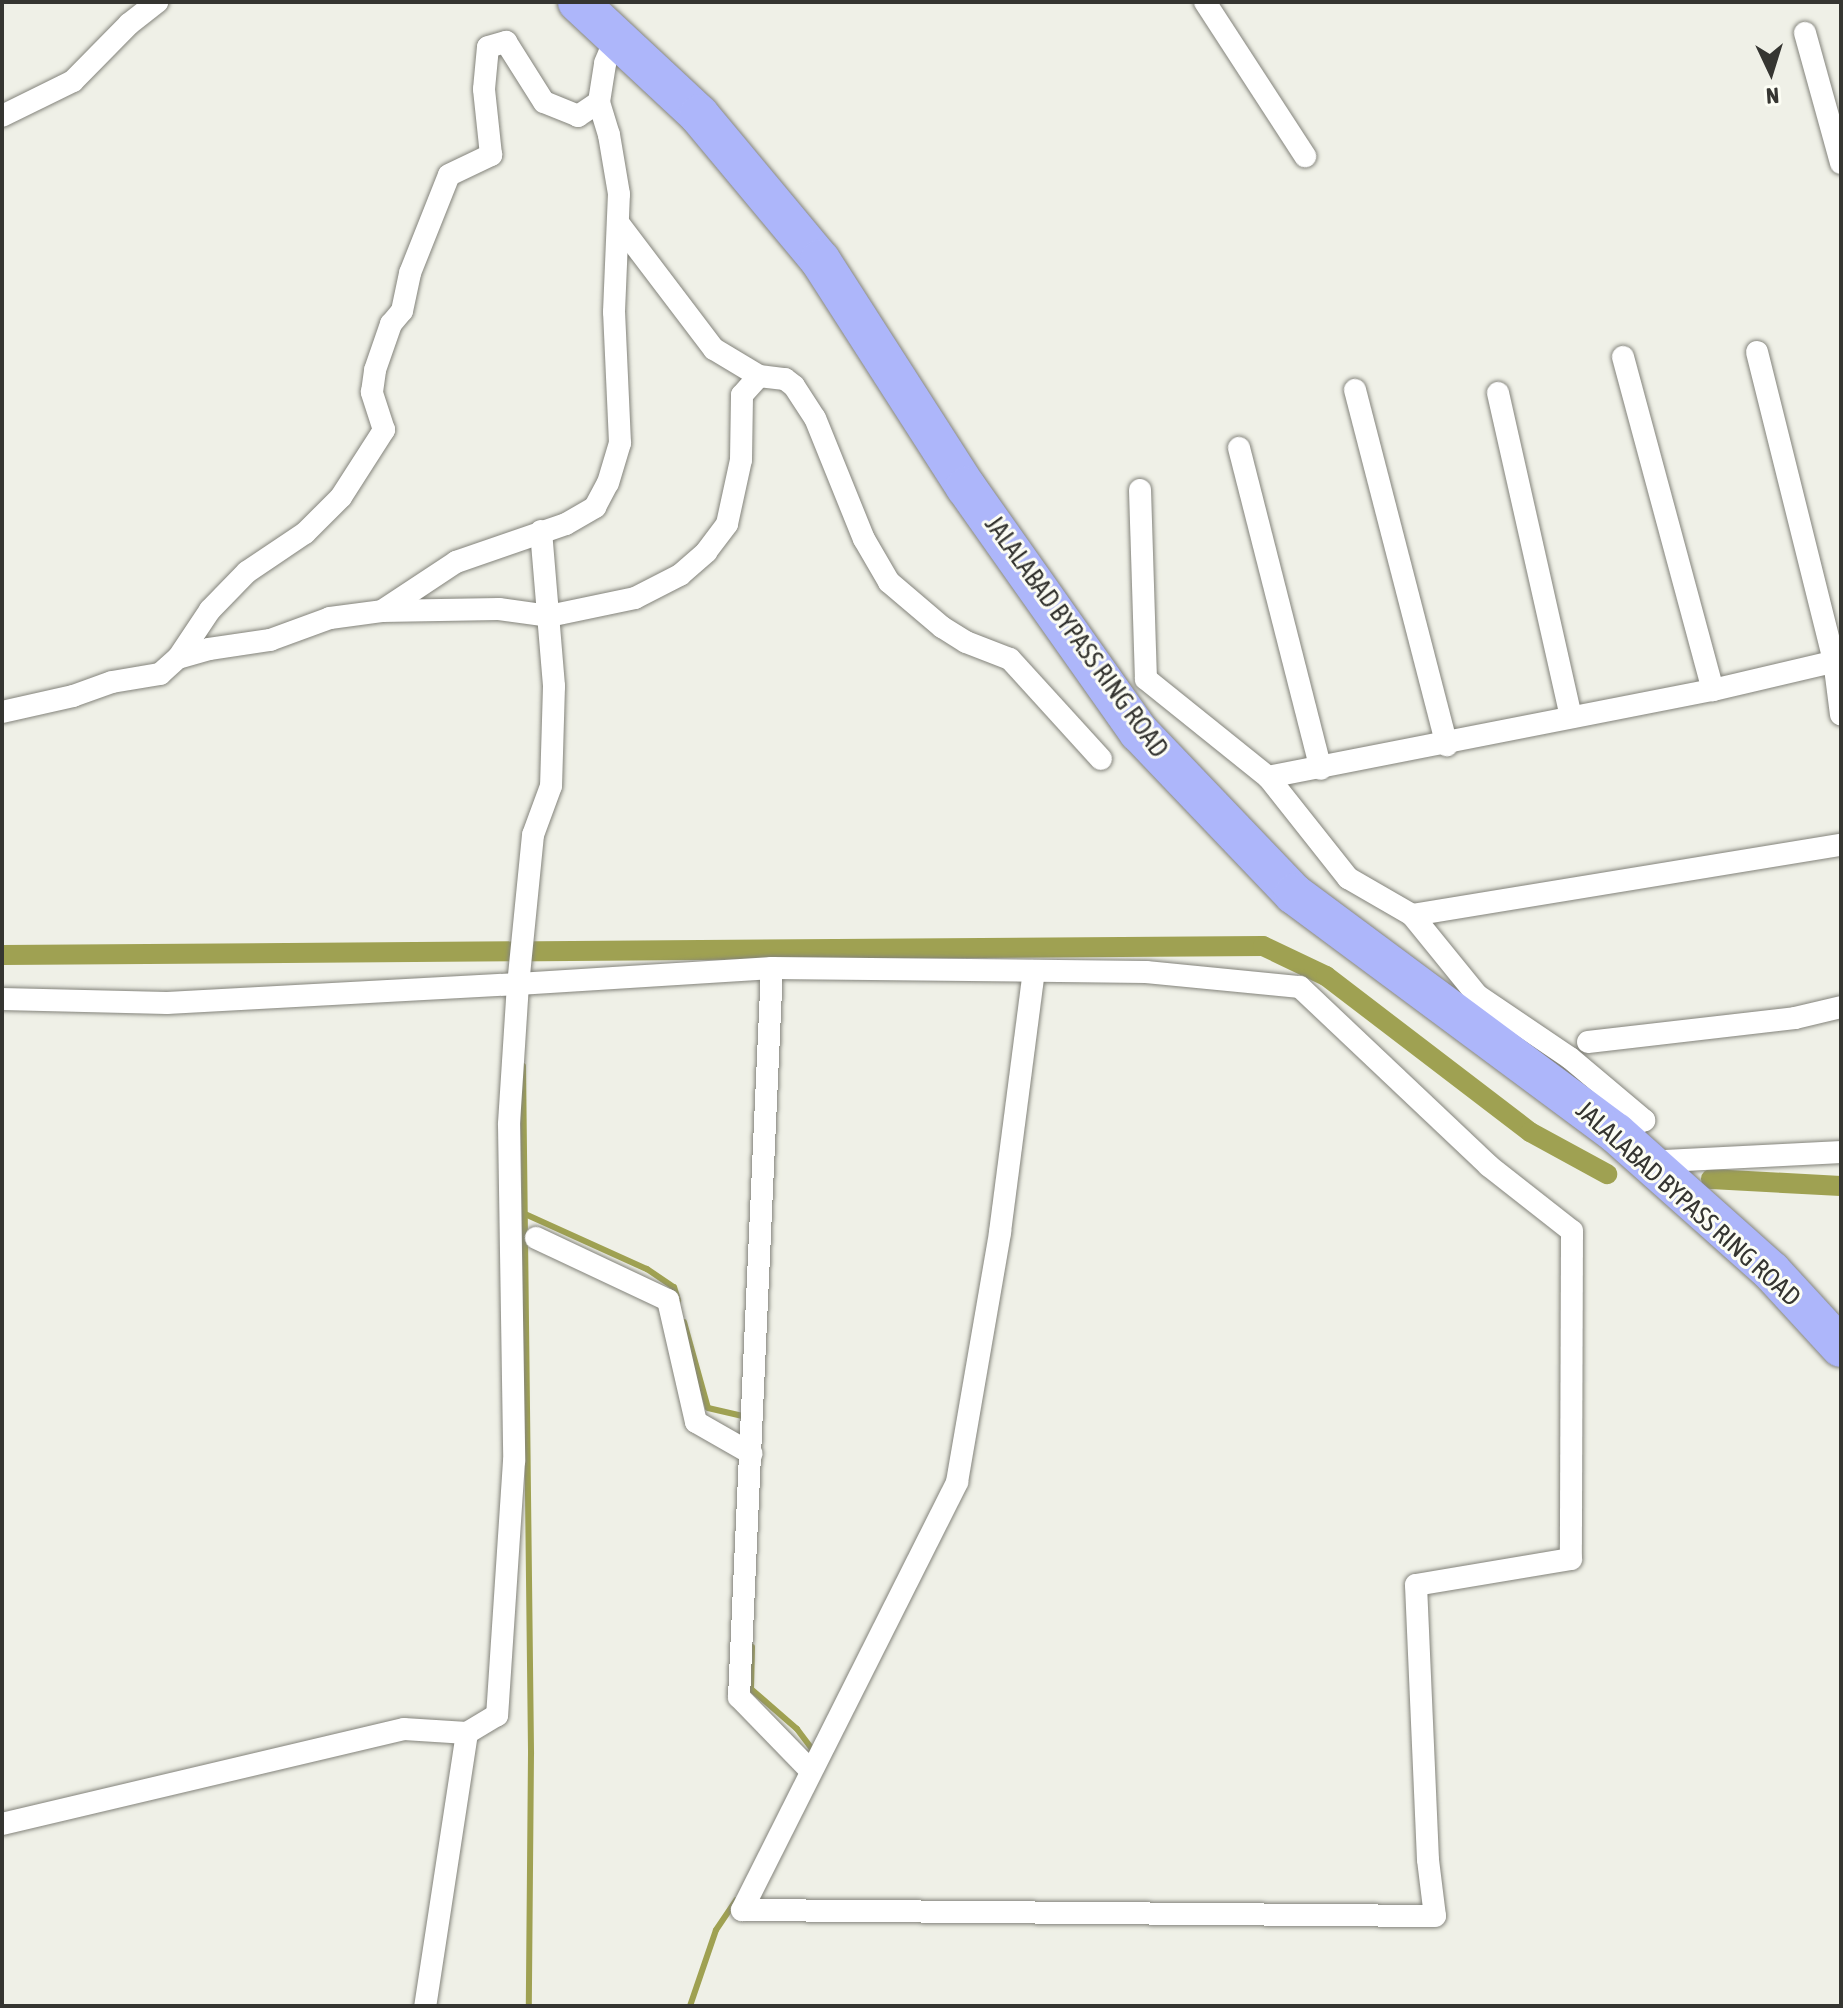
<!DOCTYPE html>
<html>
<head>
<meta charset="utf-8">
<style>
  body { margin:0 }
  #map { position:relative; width:1843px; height:2008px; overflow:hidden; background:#eff0e7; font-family:"Asap Condensed",sans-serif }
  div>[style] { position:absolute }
  .stream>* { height:6px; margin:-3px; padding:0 3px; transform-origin:3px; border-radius:3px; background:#9fa152 }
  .canal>* { height:20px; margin:-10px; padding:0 10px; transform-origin:10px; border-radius:10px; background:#9fa152 }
  .roads { filter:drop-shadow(0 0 2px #83837b) drop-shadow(0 0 2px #83837b) }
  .street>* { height:22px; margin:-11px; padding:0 11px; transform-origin:11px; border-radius:11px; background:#fff }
  .highway>* { height:40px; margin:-20px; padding:0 20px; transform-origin:20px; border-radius:20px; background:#adb6fa }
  span { translate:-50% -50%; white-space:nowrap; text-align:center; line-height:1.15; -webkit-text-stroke:6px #fcfdf4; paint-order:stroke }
  .street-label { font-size:26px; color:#353531 }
  .frame { position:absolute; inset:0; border:4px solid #353531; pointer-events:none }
  .north { position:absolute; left:1731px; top:32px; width:80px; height:80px; -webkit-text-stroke:6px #fcfdf4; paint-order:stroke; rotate:176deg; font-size:22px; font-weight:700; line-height:32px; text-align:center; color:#353531 }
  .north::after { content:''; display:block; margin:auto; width:28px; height:36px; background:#353531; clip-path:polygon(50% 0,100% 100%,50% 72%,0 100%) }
</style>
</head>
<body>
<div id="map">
  <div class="stream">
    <div style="left:523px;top:1066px;width:688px;rotate:89.33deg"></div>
    <div style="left:531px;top:1754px;width:252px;rotate:90.5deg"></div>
    <div style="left:525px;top:1214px;width:134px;rotate:24.3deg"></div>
    <div style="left:647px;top:1269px;width:32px;rotate:34deg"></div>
    <div style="left:674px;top:1287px;width:14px;rotate:73deg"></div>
    <div style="left:684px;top:1322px;width:89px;rotate:74.4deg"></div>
    <div style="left:708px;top:1408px;width:40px;rotate:13deg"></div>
    <div style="left:752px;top:1647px;width:42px;rotate:91.4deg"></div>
    <div style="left:751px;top:1689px;width:61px;rotate:41deg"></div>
    <div style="left:797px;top:1729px;width:30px;rotate:53deg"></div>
    <div style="left:690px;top:2006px;width:80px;rotate:-71.1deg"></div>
    <div style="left:716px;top:1930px;width:36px;rotate:-56deg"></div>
  </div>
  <div class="canal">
    <div style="left:2px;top:955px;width:1261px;rotate:-0.41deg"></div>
    <div style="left:1263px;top:946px;width:70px;rotate:25.5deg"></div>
    <div style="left:1326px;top:976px;width:257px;rotate:37.4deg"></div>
    <div style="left:1530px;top:1132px;width:88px;rotate:28.6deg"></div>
    <div style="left:1711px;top:1179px;width:130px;rotate:3.1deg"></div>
  </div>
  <div class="roads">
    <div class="street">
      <div style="left:1205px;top:2px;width:184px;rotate:57deg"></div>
      <div style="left:1805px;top:33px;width:135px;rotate:74.5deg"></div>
      <div style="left:2px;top:116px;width:79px;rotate:-26.2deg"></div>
      <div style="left:73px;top:81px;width:80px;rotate:-45.5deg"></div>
      <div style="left:129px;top:24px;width:36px;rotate:-38deg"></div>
      <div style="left:619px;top:224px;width:157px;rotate:52.8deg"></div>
      <div style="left:714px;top:349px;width:52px;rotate:31deg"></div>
      <div style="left:759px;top:376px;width:26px;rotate:7deg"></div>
      <div style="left:785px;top:379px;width:11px;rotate:38deg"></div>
      <div style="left:794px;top:386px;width:38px;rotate:57deg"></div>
      <div style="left:815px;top:418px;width:131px;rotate:68deg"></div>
      <div style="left:864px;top:539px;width:50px;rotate:59.8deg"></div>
      <div style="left:889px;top:582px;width:70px;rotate:40.3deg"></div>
      <div style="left:942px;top:627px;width:28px;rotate:32deg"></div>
      <div style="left:966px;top:642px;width:47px;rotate:21.1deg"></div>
      <div style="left:1010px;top:659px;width:135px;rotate:47.7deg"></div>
      <div style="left:1757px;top:352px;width:317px;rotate:76deg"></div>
      <div style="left:1834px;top:660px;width:55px;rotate:82.7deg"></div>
      <div style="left:1623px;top:357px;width:345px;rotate:74.9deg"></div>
      <div style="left:1355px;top:390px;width:367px;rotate:75.5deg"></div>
      <div style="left:1498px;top:393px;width:332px;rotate:77.3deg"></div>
      <div style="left:1239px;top:448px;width:331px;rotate:75.7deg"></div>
      <div style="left:1140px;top:490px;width:189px;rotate:88.2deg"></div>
      <div style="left:1146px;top:679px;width:156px;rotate:38.8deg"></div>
      <div style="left:1268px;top:777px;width:129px;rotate:51.6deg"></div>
      <div style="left:1348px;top:878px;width:74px;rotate:30deg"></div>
      <div style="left:1412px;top:915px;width:103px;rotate:50.9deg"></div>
      <div style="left:1477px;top:995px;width:112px;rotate:34.1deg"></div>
      <div style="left:1570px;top:1058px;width:97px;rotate:40deg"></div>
      <div style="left:1644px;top:1120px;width:31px;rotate:155deg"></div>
      <div style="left:541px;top:531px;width:156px;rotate:85.2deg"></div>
      <div style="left:554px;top:686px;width:100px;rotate:91.7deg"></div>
      <div style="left:551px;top:786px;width:52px;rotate:110.2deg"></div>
      <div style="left:533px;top:835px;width:150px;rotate:95.7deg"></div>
      <div style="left:518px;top:984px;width:255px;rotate:-3.6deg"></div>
      <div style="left:772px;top:968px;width:374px;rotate:0.6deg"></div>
      <div style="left:1146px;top:972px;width:155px;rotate:5.6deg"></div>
      <div style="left:1300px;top:987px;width:260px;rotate:43.4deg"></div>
      <div style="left:1489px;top:1166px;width:105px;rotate:38.1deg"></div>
      <div style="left:1572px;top:1231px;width:328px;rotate:90.2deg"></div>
      <div style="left:1571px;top:1559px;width:157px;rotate:170.5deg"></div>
      <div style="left:1416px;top:1585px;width:275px;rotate:87.5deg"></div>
      <div style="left:1428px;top:1860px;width:56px;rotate:82.9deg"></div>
      <div style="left:1435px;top:1916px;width:693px;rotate:-179.5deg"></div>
      <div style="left:742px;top:1910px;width:479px;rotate:-63.3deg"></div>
      <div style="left:957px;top:1482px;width:254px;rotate:-80.2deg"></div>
      <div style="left:1000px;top:1232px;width:263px;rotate:-82.6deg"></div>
      <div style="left:382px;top:611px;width:89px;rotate:-33.5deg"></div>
      <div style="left:456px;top:562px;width:116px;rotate:-19.1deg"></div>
      <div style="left:566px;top:524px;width:34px;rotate:-30deg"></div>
      <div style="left:595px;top:507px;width:27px;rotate:-62deg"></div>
      <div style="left:608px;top:483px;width:42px;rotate:-73.3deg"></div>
      <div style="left:620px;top:443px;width:131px;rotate:-92.6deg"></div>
      <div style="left:614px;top:312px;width:118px;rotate:-87.6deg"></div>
      <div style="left:619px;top:194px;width:60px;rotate:-99.6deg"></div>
      <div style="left:609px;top:135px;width:34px;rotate:-107deg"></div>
      <div style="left:178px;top:658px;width:58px;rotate:-56.3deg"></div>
      <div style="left:210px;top:610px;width:53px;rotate:-45.8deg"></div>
      <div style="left:247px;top:572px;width:70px;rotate:-33.9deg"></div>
      <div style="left:305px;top:533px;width:51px;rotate:-45deg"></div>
      <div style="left:341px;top:497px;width:80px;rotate:-57.3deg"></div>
      <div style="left:384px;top:430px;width:40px;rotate:-108deg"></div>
      <div style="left:372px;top:392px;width:22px;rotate:-82deg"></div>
      <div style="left:375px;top:370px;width:49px;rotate:-70.8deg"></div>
      <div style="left:391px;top:324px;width:17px;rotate:-50deg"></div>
      <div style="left:402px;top:311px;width:39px;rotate:-78deg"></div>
      <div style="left:410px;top:273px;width:105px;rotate:-68.3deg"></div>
      <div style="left:449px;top:175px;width:47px;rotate:-25.5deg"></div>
      <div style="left:491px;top:155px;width:66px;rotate:-96.1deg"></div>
      <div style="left:484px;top:89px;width:42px;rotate:-84.6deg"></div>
      <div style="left:488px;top:47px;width:19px;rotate:-16deg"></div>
      <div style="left:506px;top:42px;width:71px;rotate:57.7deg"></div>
      <div style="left:544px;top:102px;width:37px;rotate:22deg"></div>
      <div style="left:578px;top:116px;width:25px;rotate:-34deg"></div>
      <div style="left:599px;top:102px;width:39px;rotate:-81deg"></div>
      <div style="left:605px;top:63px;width:28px;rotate:-67deg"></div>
      <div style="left:2px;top:712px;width:73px;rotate:-12.7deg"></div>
      <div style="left:73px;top:696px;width:41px;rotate:-19.7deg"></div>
      <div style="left:112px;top:682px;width:49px;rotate:-9.5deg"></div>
      <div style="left:160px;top:674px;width:24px;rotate:-42deg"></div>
      <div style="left:178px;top:658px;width:32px;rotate:-16deg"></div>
      <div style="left:209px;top:649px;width:62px;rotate:-8.4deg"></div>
      <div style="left:270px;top:640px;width:64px;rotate:-20.1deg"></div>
      <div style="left:330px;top:618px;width:52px;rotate:-7.7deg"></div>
      <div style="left:382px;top:611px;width:117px;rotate:-1deg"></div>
      <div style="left:499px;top:609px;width:50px;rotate:8deg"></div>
      <div style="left:549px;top:616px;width:88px;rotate:-11.8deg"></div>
      <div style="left:635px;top:598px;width:51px;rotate:-27.1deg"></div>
      <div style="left:680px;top:575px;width:35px;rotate:-41deg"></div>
      <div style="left:706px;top:552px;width:35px;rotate:-53deg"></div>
      <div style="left:727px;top:524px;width:66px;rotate:-77.7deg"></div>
      <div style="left:741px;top:460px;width:65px;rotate:-89.1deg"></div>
      <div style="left:742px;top:395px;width:25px;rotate:-48deg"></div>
      <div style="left:1268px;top:777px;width:453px;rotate:-11.1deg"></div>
      <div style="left:1713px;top:690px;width:131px;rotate:-13.2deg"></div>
      <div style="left:1412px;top:915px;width:435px;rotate:-9.3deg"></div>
      <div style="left:772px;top:968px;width:730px;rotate:92.59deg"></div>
      <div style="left:739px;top:1697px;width:102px;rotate:45.8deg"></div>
      <div style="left:2px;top:999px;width:165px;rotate:1.4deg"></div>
      <div style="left:167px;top:1003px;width:352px;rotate:-3.1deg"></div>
      <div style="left:518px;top:984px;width:141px;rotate:93.7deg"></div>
      <div style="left:509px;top:1125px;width:336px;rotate:89.1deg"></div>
      <div style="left:514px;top:1461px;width:255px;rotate:93.8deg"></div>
      <div style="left:497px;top:1715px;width:35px;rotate:149deg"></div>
      <div style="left:467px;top:1733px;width:276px;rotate:98.7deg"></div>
      <div style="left:1588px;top:1042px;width:208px;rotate:-6.6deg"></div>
      <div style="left:1795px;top:1018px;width:47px;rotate:-13.4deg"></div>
      <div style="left:1646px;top:1162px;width:195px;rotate:-2.9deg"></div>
      <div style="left:536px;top:1238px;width:146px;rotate:25.2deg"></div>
      <div style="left:668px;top:1300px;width:125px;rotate:77.1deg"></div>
      <div style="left:696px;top:1422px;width:64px;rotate:29.7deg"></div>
      <div style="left:2px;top:1824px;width:413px;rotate:-13.3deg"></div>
      <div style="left:404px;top:1729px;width:63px;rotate:3.6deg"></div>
    </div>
    <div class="highway">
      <div style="left:578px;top:2px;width:166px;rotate:43deg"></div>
      <div style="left:699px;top:115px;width:189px;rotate:50.2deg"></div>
      <div style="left:820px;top:260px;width:270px;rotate:57.3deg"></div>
      <div style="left:966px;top:487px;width:300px;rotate:54.8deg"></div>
      <div style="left:1139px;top:732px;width:224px;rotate:46.3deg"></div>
      <div style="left:1294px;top:894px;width:401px;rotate:36.6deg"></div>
      <div style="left:1616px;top:1133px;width:208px;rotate:41.7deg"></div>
      <div style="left:1771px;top:1271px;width:103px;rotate:47.4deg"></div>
    </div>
  </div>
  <div class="street-label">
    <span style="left:1076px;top:637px;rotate:54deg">JALALABAD BYPASS RING ROAD</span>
    <span style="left:1688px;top:1204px;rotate:42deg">JALALABAD BYPASS RING ROAD</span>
  </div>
  <div class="frame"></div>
  <div class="north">N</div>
</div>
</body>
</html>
